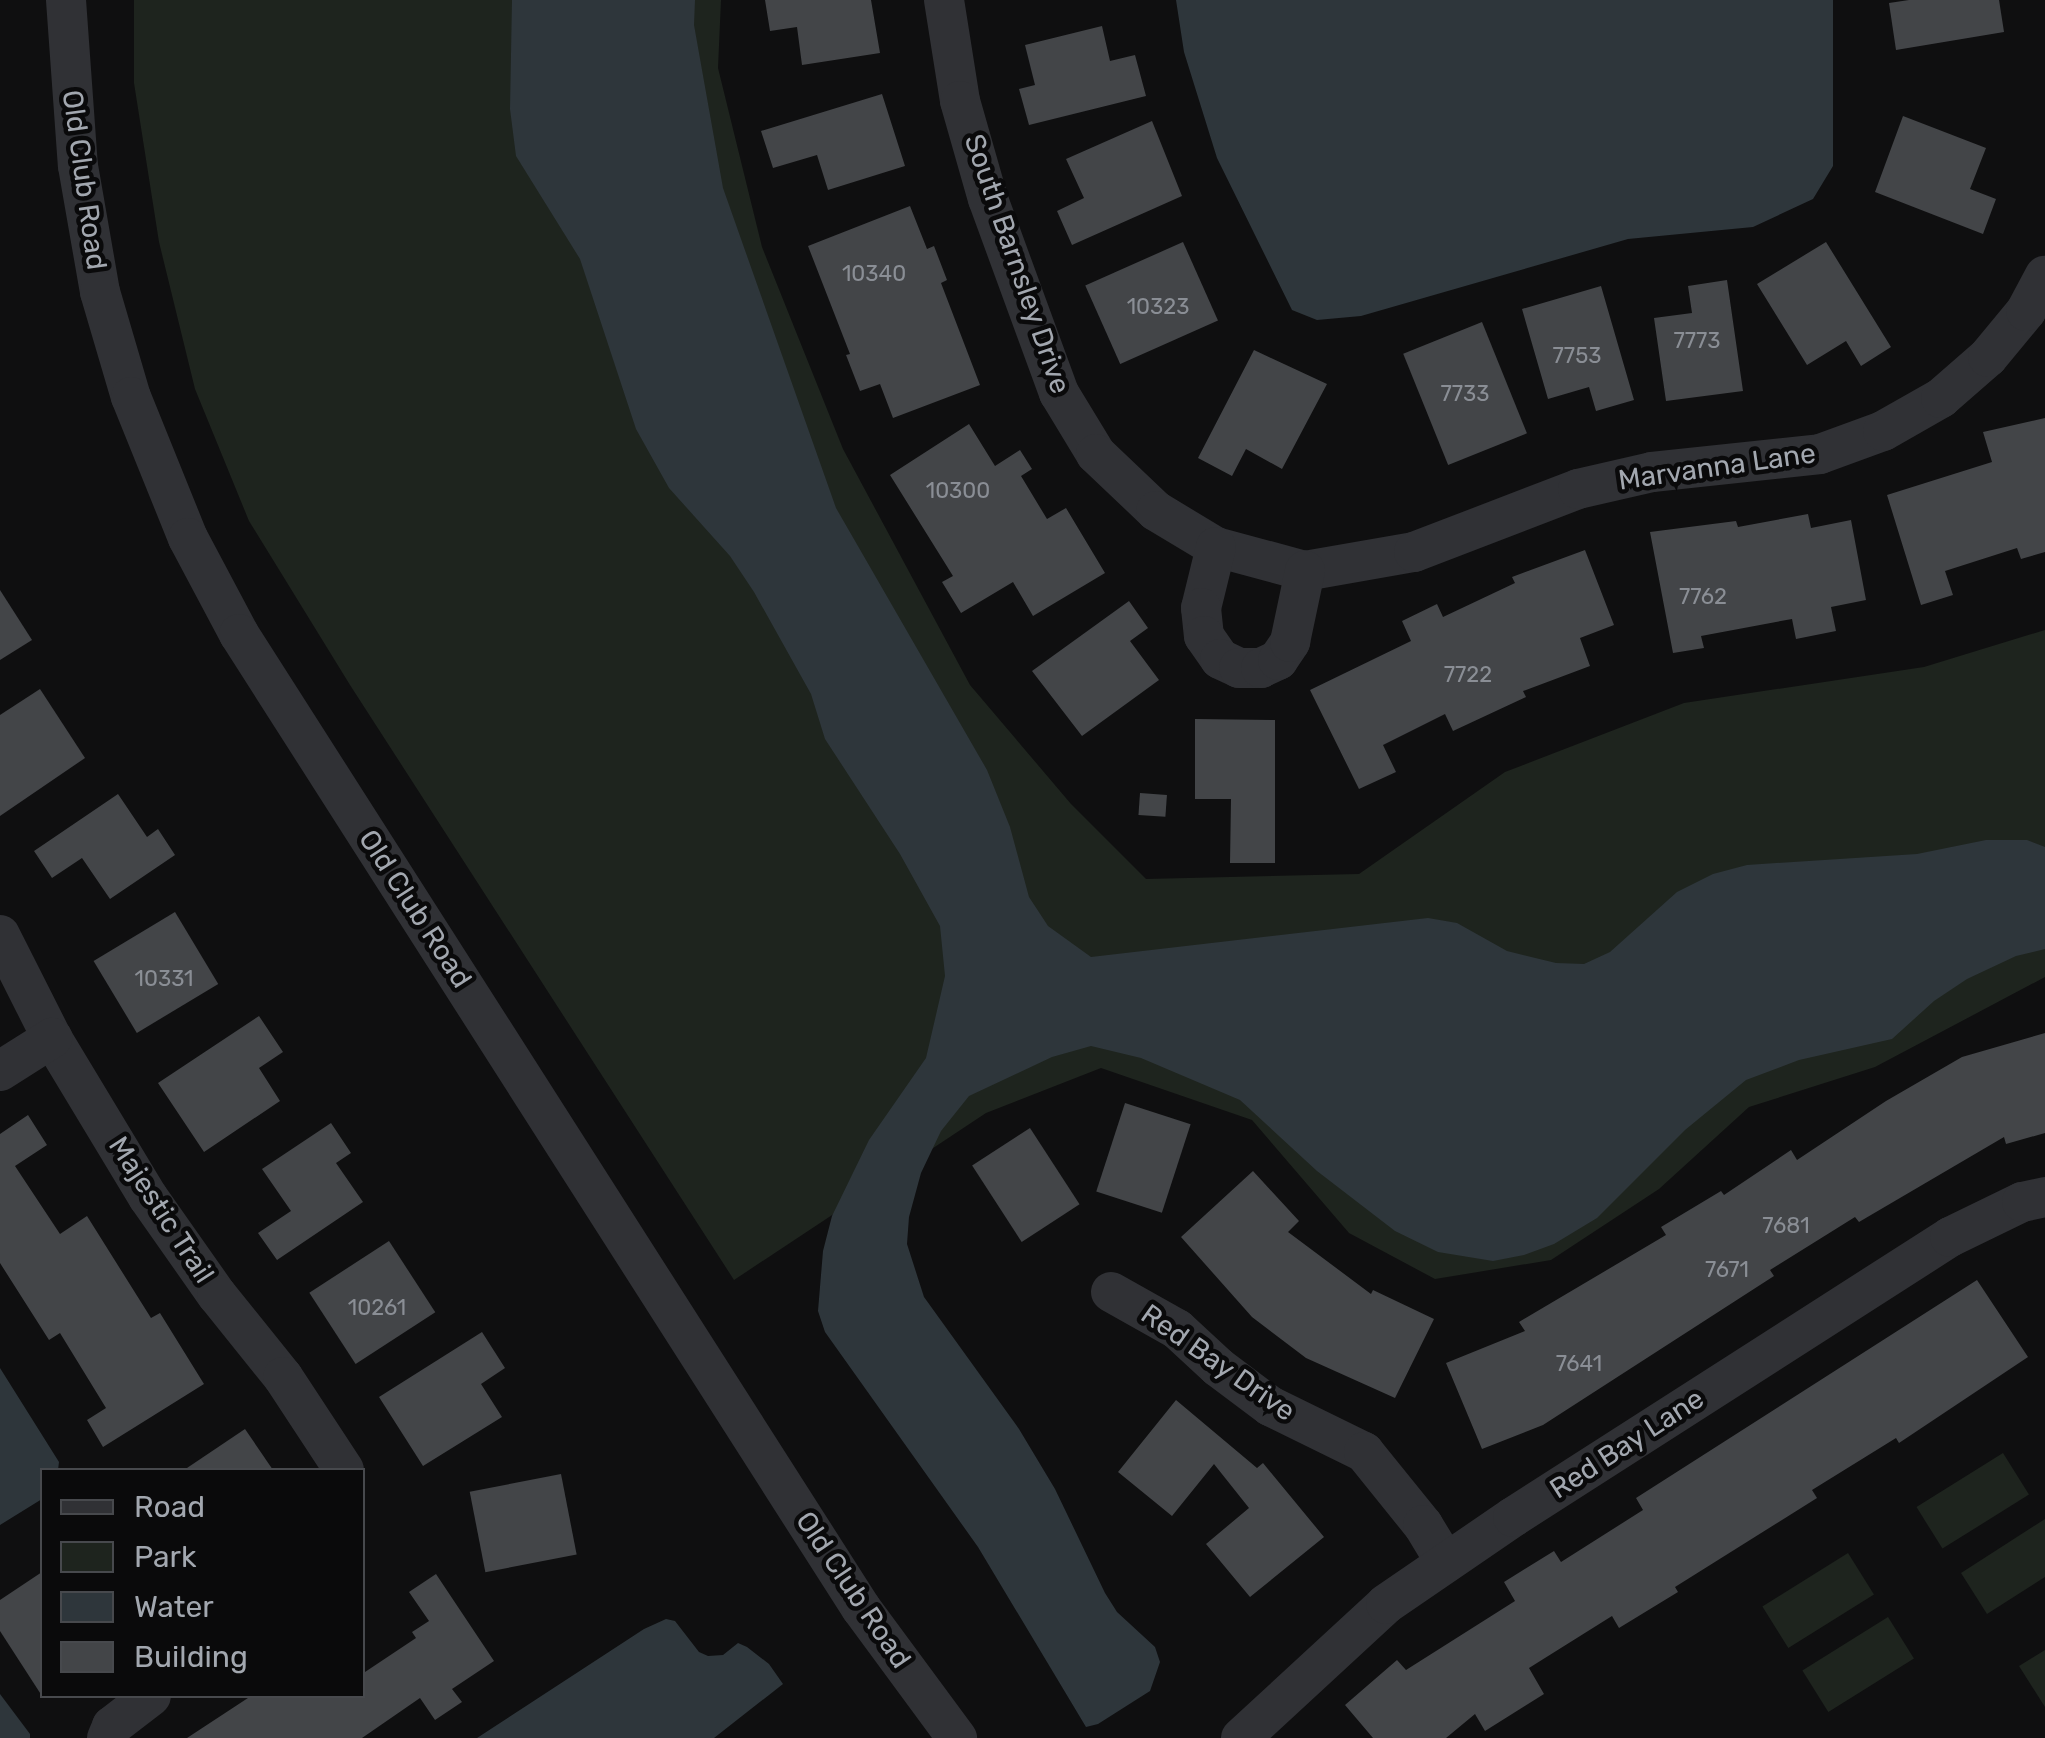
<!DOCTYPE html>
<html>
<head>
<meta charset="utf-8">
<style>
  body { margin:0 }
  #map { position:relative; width:2045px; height:1738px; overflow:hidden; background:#0f0f10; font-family:Rubik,sans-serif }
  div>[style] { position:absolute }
  .green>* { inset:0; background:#1e241e; transform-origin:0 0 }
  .water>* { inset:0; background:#2e363b }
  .building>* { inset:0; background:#434548; transform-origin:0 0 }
  .minor>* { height:40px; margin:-20px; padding:0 20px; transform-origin:20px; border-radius:20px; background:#303135 }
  span { translate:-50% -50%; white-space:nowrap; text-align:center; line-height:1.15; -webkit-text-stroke:9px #0a0a0b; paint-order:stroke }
  .number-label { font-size:22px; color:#8a8e95 }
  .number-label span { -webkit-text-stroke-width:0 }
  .street-label { font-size:28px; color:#a2a7af }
  .legend { position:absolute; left:40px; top:1468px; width:325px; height:230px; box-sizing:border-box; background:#0a0a0b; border:2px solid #47494d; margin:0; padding:12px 18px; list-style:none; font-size:30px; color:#a2a7af }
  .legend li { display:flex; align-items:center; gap:20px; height:50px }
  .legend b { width:50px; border:2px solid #47494d }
</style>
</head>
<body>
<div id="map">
  <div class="green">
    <div style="clip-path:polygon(134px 0,721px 0,718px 68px,762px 247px,843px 449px,970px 685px,1071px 804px,1146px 879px,1359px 874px,1505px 772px,1684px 703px,1924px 667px,2045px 630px,2045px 977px,1875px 1067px,1749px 1107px,1659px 1189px,1551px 1260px,1435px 1279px,1349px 1233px,1252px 1120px,1101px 1068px,986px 1113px,734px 1280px,350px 685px,249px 521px,195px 389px,159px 242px,134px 83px)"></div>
    <div style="left:2003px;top:1453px;width:49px;height:102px;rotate:58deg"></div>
    <div style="clip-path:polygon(2045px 1519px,2045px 1577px,1987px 1614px,1961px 1573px)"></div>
    <div style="left:1848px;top:1553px;width:49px;height:101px;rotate:58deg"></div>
    <div style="left:1888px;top:1617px;width:49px;height:101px;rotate:58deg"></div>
    <div style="clip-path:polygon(2045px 1650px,2045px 1707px,2019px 1666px)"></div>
  </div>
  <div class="water">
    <div style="clip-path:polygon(512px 0,695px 0,694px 25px,723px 188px,836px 508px,987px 770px,1010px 827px,1029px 897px,1048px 926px,1091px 957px,1428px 918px,1457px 923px,1507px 951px,1556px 963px,1584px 964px,1610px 952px,1677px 892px,1713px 874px,1747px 865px,1917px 854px,1986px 840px,2027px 840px,2045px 847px,2045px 949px,2016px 956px,1967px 979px,1934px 1001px,1892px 1039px,1799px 1060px,1746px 1080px,1685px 1130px,1597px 1218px,1554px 1244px,1524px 1255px,1493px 1261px,1438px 1252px,1395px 1231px,1317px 1171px,1240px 1100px,1141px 1058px,1091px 1046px,1052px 1057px,969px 1096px,941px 1131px,921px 1173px,909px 1217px,907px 1244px,924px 1297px,1019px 1429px,1055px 1489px,1105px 1593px,1117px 1612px,1155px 1647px,1160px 1662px,1150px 1691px,1098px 1724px,1086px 1727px,978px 1547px,825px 1332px,818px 1311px,823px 1251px,832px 1216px,869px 1140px,926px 1058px,945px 976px,940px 926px,900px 854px,825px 739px,811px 694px,754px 592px,730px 556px,669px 488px,636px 429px,580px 259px,516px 156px,510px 109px)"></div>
    <div style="clip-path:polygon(1176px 0,1833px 0,1833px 166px,1813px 199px,1753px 227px,1628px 239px,1361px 316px,1317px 320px,1292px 310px,1217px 158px,1184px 52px)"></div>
    <div style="clip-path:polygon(0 1368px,59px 1462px,58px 1470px,42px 1470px,42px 1499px,0 1525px)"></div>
    <div style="clip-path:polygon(666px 1619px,675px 1621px,699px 1652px,708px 1656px,723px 1655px,738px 1643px,747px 1647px,769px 1664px,783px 1684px,714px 1738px,477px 1738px,644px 1629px)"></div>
    <div style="clip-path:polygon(0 1694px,30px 1734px,30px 1738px,0 1738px)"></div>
  </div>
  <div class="building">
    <div style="clip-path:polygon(765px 0,871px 0,880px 53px,802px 65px,797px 27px,770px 31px)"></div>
    <div style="clip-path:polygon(1909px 0,1999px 0,2004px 32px,1896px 50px,1889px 3px)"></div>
    <div style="clip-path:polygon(1102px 26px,1110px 61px,1135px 55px,1146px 96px,1029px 125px,1019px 89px,1035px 85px,1025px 45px)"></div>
    <div style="clip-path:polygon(882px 94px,905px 166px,828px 190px,817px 155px,773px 168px,761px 131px)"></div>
    <div style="clip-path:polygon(1903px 116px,1986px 148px,1970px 189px,1996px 199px,1983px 234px,1875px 192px)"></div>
    <div style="clip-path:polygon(1152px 121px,1182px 196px,1072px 245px,1057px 211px,1084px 198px,1066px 159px)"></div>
    <div style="clip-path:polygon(910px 206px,927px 249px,934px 246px,947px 280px,941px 283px,980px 385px,893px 418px,880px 384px,860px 391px,846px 355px,850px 354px,808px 246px)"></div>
    <div style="left:1183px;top:242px;width:86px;height:107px;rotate:66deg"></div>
    <div style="clip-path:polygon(1826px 242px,1891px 347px,1861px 366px,1846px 341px,1807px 365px,1757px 284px)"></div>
    <div style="clip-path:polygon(1727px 280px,1743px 391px,1666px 401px,1654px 318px,1692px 313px,1688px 286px)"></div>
    <div style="clip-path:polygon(1601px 286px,1634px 400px,1596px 411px,1589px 387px,1548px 399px,1522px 309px)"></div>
    <div style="left:1482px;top:322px;width:120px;height:85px;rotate:68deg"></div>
    <div style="clip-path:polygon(1254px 350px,1327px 384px,1282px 469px,1246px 449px,1232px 476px,1198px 458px)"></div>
    <div style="clip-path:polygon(2045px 418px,2045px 552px,2021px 559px,2017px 548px,1945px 571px,1953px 595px,1921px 605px,1887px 495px,1992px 462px,1983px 432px)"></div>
    <div style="clip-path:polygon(969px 424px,995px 466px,1020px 450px,1032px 469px,1021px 476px,1047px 519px,1066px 508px,1105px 573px,1033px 616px,1013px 582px,961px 613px,942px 582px,953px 576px,890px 475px)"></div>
    <div style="clip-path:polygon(1808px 514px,1811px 528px,1851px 520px,1866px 600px,1831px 607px,1836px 631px,1796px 639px,1792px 619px,1701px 636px,1704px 648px,1673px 653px,1650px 532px,1736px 521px,1738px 527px)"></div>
    <div style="clip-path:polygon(1585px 550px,1614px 625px,1580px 638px,1590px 666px,1523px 691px,1526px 697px,1453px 731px,1445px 714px,1383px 745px,1396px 772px,1359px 789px,1310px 690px,1411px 641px,1402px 621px,1437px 604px,1443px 617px,1515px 583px,1512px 577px)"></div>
    <div style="clip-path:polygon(0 590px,32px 640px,0 660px)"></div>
    <div style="clip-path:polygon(1129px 601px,1148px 628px,1130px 641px,1159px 680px,1082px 736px,1032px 671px)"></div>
    <div style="clip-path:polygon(40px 689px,85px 758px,0 816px,0 715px)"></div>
    <div style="clip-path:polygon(1195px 719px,1275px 720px,1275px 863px,1230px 863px,1231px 799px,1195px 799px)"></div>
    <div style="left:1140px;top:793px;width:27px;height:22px;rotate:4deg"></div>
    <div style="clip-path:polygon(118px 794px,147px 837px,158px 829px,175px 855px,110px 899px,82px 858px,52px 878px,34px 851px)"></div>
    <div style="left:175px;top:912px;width:84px;height:95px;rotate:59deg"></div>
    <div style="clip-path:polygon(259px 1016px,283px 1052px,259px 1068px,280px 1101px,204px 1152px,158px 1083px)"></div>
    <div style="clip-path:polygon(2045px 1033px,2045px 1133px,2006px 1144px,2004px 1137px,1859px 1222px,1855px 1217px,1770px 1270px,1774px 1276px,1543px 1425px,1482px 1449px,1446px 1363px,1525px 1331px,1519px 1322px,1666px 1235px,1661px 1227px,1721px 1191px,1724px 1195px,1791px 1150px,1797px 1160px,1886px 1101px,1962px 1057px)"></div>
    <div style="left:1125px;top:1103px;width:69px;height:93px;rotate:18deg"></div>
    <div style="clip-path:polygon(28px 1115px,47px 1145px,15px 1166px,60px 1234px,87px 1216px,151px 1318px,160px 1313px,204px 1384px,103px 1447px,87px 1420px,106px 1408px,60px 1333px,49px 1340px,0 1263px,0 1134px)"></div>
    <div style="clip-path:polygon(331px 1123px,351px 1153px,336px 1163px,363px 1202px,277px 1260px,258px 1233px,291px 1211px,262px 1169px)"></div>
    <div style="left:1030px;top:1128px;width:91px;height:69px;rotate:57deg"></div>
    <div style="clip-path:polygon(1253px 1171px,1299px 1221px,1288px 1232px,1371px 1294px,1373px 1290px,1434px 1319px,1395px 1398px,1306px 1358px,1252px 1317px,1181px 1237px)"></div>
    <div style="left:389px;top:1241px;width:85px;height:95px;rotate:57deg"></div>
    <div style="clip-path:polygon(1977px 1280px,2028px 1357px,1899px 1443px,1896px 1438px,1812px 1490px,1817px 1498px,1675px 1587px,1678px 1592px,1619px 1628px,1612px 1616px,1529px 1668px,1544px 1694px,1485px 1731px,1475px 1714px,1446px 1738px,1373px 1738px,1345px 1705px,1397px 1660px,1406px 1670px,1515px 1601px,1504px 1582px,1554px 1551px,1561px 1562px,1643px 1510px,1636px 1498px)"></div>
    <div style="clip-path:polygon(482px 1332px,505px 1368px,481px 1384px,502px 1417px,423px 1466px,379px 1397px)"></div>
    <div style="clip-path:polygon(1176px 1400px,1257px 1468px,1263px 1463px,1324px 1537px,1250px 1597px,1206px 1544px,1249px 1508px,1214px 1464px,1172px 1516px,1118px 1472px)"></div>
    <div style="clip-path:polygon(245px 1429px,273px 1470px,184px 1470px)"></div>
    <div style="left:561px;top:1474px;width:82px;height:93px;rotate:79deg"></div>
    <div style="clip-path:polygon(42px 1572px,42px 1696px,0 1631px,0 1600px)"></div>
    <div style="clip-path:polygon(436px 1574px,494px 1661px,452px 1689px,462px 1702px,435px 1720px,420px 1698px,362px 1738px,187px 1738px,251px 1696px,362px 1696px,362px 1674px,416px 1638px,412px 1632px,429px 1621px,409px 1592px)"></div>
  </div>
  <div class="minor">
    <div style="left:66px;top:0;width:166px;rotate:85.9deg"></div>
    <div style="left:78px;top:166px;width:128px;rotate:80.1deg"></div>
    <div style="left:100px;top:292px;width:109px;rotate:73.6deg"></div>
    <div style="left:131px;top:397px;width:152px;rotate:68deg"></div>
    <div style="left:188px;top:538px;width:109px;rotate:62deg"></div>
    <div style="left:239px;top:634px;width:1156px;rotate:57.44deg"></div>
    <div style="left:861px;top:1608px;width:162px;rotate:53.6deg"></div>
    <div style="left:944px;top:0;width:102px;rotate:81deg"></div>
    <div style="left:960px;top:101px;width:102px;rotate:74.1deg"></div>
    <div style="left:988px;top:199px;width:207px;rotate:69.9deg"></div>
    <div style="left:1059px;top:393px;width:71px;rotate:58.8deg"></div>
    <div style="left:1096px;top:454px;width:83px;rotate:43.5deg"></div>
    <div style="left:1156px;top:511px;width:70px;rotate:31deg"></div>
    <div style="left:1216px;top:547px;width:92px;rotate:15.1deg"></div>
    <div style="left:1305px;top:571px;width:111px;rotate:-9.9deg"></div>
    <div style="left:1414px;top:552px;width:176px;rotate:-21deg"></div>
    <div style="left:1578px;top:489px;width:76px;rotate:-12.9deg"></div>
    <div style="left:1652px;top:472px;width:169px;rotate:-6.1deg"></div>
    <div style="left:1820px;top:454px;width:67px;rotate:-20.1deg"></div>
    <div style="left:1883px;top:431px;width:67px;rotate:-29.6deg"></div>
    <div style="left:1941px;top:398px;width:62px;rotate:-41.1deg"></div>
    <div style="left:1988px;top:357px;width:60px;rotate:-50.4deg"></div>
    <div style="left:2026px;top:311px;width:40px;rotate:-62deg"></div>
    <div style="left:1216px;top:547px;width:63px;rotate:103.8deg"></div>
    <div style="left:1201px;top:608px;width:28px;rotate:84deg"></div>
    <div style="left:1204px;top:636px;width:28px;rotate:55deg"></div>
    <div style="left:1220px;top:659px;width:21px;rotate:25deg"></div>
    <div style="left:1239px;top:668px;width:22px"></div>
    <div style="left:1261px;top:668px;width:19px;rotate:-25deg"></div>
    <div style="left:1278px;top:660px;width:22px;rotate:-56deg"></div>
    <div style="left:1290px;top:642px;width:73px;rotate:-78.1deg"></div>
    <div style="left:0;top:935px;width:115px;rotate:63.2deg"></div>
    <div style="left:52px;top:1038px;width:186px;rotate:58.9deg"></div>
    <div style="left:148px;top:1197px;width:120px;rotate:54.9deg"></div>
    <div style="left:217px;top:1295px;width:105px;rotate:51.2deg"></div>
    <div style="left:283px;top:1377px;width:111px;rotate:56.7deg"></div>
    <div style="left:0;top:1071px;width:62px;rotate:-32.4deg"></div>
    <div style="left:1111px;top:1292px;width:76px;rotate:29.3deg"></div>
    <div style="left:1177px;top:1329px;width:56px;rotate:42.8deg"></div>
    <div style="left:1218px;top:1367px;width:65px;rotate:36.9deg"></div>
    <div style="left:1270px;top:1406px;width:105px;rotate:26.1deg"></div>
    <div style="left:1364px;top:1452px;width:94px;rotate:51.1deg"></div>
    <div style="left:1423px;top:1525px;width:44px;rotate:58.8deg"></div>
    <div style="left:107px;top:1738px;width:13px;rotate:-67deg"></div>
    <div style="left:112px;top:1726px;width:49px;rotate:-37.6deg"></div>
    <div style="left:1241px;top:1738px;width:197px;rotate:-42.7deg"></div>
    <div style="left:1386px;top:1604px;width:154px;rotate:-34.4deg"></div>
    <div style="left:1513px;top:1517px;width:519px;rotate:-32.65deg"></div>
    <div style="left:1950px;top:1237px;width:80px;rotate:-25.9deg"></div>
    <div style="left:2022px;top:1202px;width:24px;rotate:-12deg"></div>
  </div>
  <div class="number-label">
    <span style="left:874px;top:274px">10340</span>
    <span style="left:1158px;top:307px">10323</span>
    <span style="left:1697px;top:341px">7773</span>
    <span style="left:1577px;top:356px">7753</span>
    <span style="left:1465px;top:394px">7733</span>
    <span style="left:958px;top:491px">10300</span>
    <span style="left:1703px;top:597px">7762</span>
    <span style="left:1468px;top:675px">7722</span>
    <span style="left:164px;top:979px">10331</span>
    <span style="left:1786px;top:1226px">7681</span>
    <span style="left:1727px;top:1270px">7671</span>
    <span style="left:377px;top:1308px">10261</span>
    <span style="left:1579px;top:1364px">7641</span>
  </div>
  <div class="street-label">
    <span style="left:84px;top:180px;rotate:82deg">Old Club Road</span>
    <span style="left:1017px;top:264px;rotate:71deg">South Barnsley Drive</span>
    <span style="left:1717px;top:467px;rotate:-8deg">Marvanna Lane</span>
    <span style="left:415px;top:909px;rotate:57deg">Old Club Road</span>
    <span style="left:161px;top:1210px;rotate:57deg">Majestic Trail</span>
    <span style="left:1218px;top:1363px;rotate:35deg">Red Bay Drive</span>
    <span style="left:1627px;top:1444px;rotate:-33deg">Red Bay Lane</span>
    <span style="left:853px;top:1590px;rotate:56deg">Old Club Road</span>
  </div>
  <ul class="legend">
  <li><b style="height:12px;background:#303135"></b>Road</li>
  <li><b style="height:28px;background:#1e241e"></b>Park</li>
  <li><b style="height:28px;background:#2e363b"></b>Water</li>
  <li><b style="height:28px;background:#434548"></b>Building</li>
  </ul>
</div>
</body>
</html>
